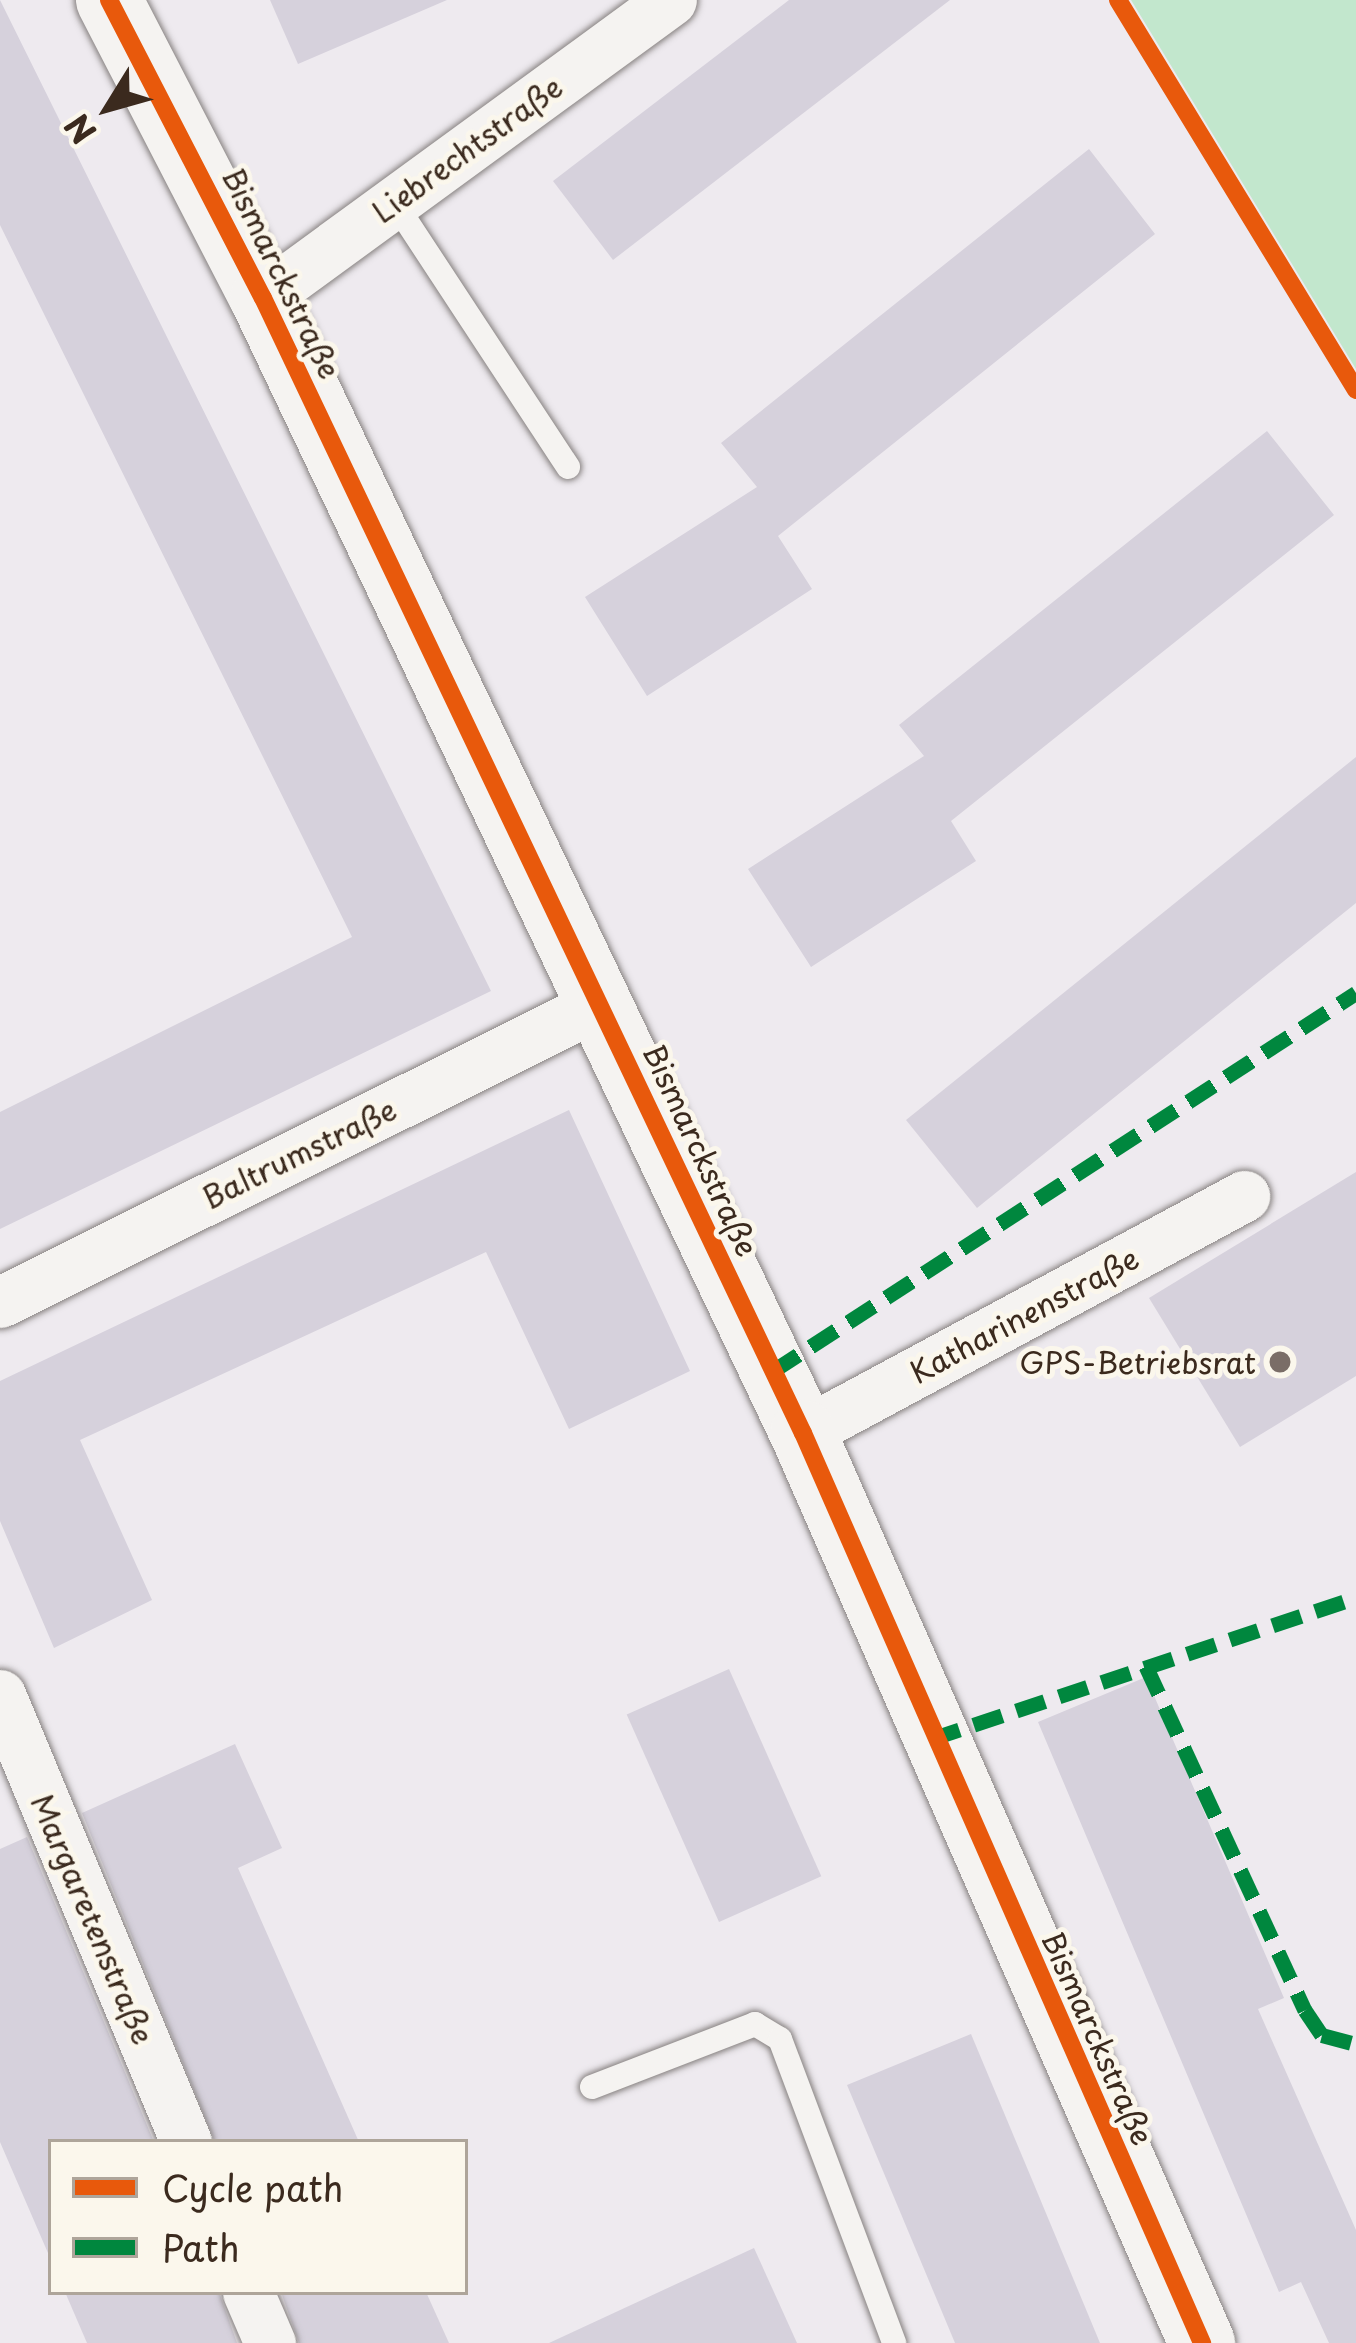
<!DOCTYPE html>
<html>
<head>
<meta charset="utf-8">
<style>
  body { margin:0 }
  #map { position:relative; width:1356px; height:2343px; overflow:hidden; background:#eeeaef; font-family:"Playpen Sans",sans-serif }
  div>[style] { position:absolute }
  .green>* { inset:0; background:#c2e7cd }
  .building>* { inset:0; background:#d6d1dc; transform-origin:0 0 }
  .roads { filter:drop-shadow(0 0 3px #878281) drop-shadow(0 0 3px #878281) }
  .lane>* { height:24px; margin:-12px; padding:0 12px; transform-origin:12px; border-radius:12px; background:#f5f3f1 }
  .street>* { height:51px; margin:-25.5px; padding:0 25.5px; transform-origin:25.5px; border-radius:25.5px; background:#f5f3f1 }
  .secondary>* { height:66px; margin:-33px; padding:0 33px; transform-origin:33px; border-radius:33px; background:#f5f3f1 }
  .quiet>* { height:15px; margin-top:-7.5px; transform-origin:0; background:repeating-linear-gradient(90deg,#00873e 0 30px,transparent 0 45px) }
  .cycleway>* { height:18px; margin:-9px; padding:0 9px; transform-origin:9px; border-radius:9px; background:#e8590c }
  .dots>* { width:33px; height:33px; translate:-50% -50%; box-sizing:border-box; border:6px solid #fbf7ec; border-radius:50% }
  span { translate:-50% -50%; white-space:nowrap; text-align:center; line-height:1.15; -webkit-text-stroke:10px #fbf7ec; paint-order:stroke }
  .street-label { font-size:30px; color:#3b2a1e }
  .poi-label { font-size:30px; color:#3b2a1e }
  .right { translate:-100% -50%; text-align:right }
  .legend { position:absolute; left:48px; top:2139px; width:420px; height:156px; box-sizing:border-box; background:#fbf7ec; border:3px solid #aea59a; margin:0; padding:15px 21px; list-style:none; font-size:36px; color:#3b2a1e }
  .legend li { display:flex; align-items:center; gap:24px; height:60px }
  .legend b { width:60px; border:3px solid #aea59a }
  .north { position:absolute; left:48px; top:48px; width:120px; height:120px; -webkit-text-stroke:9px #fbf7ec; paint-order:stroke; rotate:233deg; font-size:33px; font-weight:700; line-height:48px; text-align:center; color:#3b2a1e }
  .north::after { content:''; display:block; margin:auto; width:42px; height:54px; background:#3b2a1e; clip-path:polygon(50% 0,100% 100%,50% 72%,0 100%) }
</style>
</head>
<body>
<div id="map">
  <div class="green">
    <div style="clip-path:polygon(1131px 0,1356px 0,1356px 369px)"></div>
  </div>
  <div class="building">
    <div style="clip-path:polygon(0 0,491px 991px,0 1229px,0 1112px,352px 937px,0 225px)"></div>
    <div style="clip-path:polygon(270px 0,447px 0,298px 64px)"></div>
    <div style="clip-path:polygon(789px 0,950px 0,613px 260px,553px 181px)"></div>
    <div style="clip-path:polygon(1089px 149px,1155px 234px,778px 536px,812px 589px,647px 696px,585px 597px,757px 487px,721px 443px)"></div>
    <div style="clip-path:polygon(1267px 431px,1334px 515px,951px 821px,976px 861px,811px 967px,748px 869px,924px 756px,899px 725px)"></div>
    <div style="clip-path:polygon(1356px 757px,1356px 903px,977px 1208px,906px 1120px)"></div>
    <div style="clip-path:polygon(569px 1110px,690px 1371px,569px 1429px,486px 1252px,80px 1440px,152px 1600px,54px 1648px,0 1521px,0 1381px)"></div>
    <div style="clip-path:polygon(1356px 1172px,1356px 1376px,1240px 1447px,1149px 1298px)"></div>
    <div style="left:729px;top:1669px;width:227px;height:112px;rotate:66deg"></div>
    <div style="clip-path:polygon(1146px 1677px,1284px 1998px,1258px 2009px,1356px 2230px,1356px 2343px,1329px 2343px,1301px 2282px,1279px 2292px,1038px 1722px)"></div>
    <div style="clip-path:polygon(235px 1744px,282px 1848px,238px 1868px,359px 2142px,215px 2142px,82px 1813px)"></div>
    <div style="clip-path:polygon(27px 1837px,154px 2142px,51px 2142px,51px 2260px,0 2142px,0 1849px)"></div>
    <div style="clip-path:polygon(971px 2034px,1033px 2182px,1100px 2343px,955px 2343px,847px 2085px)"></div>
    <div style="clip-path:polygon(754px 2248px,797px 2343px,549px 2343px)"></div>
    <div style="clip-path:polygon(65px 2292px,219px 2292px,237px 2343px,87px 2343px)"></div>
    <div style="clip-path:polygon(281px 2292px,426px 2292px,449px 2343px,299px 2343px)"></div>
  </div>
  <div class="roads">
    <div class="lane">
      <div style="left:394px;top:202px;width:317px;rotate:56.7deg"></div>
      <div style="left:592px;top:2087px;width:175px;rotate:-21.1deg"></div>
      <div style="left:755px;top:2024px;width:29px;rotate:31deg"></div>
      <div style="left:780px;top:2039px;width:325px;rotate:69.4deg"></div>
    </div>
    <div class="street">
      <div style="left:263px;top:298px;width:505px;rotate:-36.14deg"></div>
      <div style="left:0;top:1302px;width:669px;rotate:-26.45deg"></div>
      <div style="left:803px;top:1433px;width:501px;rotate:-28.25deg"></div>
      <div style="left:0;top:1695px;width:484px;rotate:67.4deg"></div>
      <div style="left:248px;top:2292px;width:56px;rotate:66.7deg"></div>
    </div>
    <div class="secondary">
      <div style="left:109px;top:0;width:335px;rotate:62.7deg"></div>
      <div style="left:263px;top:298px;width:1257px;rotate:64.56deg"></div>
      <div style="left:803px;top:1433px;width:994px;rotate:66.32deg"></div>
    </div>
  </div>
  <div class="quiet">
    <div style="left:773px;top:1371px;width:695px;rotate:-32.96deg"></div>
    <div style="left:1146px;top:1666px;width:379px;rotate:65.2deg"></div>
    <div style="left:1305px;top:2010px;width:30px;rotate:56deg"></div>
    <div style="left:1322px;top:2035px;width:35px;rotate:15deg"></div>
    <div style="left:931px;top:1739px;width:448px;rotate:-18.4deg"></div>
  </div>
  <div class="cycleway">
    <div style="left:109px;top:0;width:335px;rotate:62.7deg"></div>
    <div style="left:263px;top:298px;width:1257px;rotate:64.56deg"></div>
    <div style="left:803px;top:1433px;width:994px;rotate:66.32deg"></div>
    <div style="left:1118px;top:0;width:457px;rotate:58.6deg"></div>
  </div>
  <div class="dots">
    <div style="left:1280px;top:1362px;background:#7a6d67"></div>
  </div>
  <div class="street-label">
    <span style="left:467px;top:149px;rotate:-36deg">Liebrechtstraße</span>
    <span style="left:282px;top:273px;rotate:64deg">Bismarckstraße</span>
    <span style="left:701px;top:1150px;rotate:65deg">Bismarckstraße</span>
    <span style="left:299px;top:1153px;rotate:-26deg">Baltrumstraße</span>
    <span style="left:1024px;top:1315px;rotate:-28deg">Katharinenstraße</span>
    <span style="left:93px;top:1919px;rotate:67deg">Margaretenstraße</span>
    <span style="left:1098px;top:2038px;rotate:66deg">Bismarckstraße</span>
  </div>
  <div class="poi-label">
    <span class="right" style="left:1256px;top:1362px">GPS-Betriebsrat</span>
  </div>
  <ul class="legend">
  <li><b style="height:15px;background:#e8590c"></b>Cycle path</li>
  <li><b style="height:15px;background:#00873e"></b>Path</li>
  </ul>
  <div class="north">N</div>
</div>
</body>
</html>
